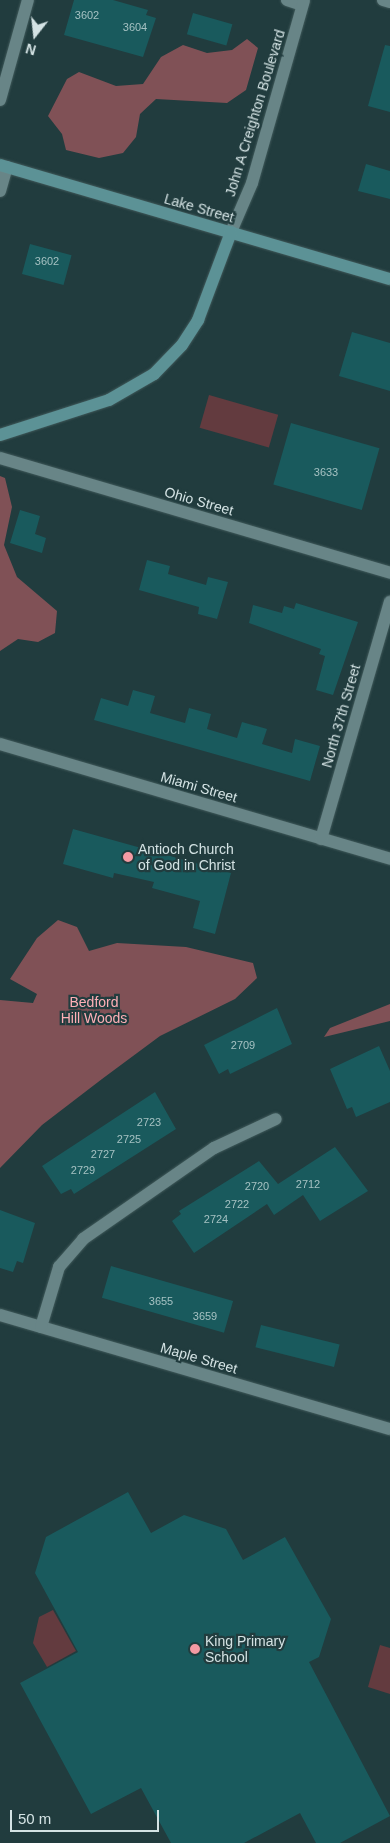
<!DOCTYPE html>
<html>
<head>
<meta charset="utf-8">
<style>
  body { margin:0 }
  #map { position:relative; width:390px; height:1843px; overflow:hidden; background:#213c3e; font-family:Helvetica,sans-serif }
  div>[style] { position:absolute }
  .green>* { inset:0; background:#633b3f; transform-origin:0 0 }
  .forest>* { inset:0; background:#805156 }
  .building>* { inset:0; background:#195a5d; transform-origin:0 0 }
  .roads { filter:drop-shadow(0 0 1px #40595a) drop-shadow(0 0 1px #40595a) }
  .street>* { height:12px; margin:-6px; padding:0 6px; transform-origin:6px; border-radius:6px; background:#688587 }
  .secondary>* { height:12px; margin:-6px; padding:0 6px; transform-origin:6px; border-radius:6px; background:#5c9296 }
  .dots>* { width:14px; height:14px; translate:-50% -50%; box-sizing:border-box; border:2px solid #213c3e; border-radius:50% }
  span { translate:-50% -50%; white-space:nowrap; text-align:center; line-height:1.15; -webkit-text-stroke:4.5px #213c3e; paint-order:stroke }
  .number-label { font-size:11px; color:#a5c1c2 }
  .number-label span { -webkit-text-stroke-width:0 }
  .street-label { font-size:14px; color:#d4e3e4 }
  .poi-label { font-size:14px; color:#d4e3e4 }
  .left { translate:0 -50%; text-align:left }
  .park-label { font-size:14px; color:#feafb6 }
  .north { position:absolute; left:10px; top:10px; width:50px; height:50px; -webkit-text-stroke:4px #213c3e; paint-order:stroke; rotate:196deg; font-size:14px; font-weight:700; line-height:20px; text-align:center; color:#d4e3e4 }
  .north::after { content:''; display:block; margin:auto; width:18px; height:22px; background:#d4e3e4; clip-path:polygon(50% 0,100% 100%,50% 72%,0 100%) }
  .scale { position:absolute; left:10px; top:1810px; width:149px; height:22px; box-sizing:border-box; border:2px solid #d4e3e4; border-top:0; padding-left:6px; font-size:15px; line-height:18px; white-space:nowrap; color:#d4e3e4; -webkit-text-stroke:4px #213c3e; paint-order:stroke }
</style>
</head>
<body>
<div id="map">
  <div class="green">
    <div style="left:209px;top:395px;width:72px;height:34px;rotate:16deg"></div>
    <div style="clip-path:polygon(53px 1610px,76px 1651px,47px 1667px,33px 1643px,39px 1617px)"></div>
    <div style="clip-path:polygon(380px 1645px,390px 1648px,390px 1694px,368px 1687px)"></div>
  </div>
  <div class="forest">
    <div style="clip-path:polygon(247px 39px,258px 48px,246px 90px,227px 103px,156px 99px,140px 114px,136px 137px,123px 153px,99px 158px,66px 150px,62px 134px,48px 116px,67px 79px,79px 72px,116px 86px,143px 84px,161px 57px,183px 45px,207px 53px,232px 50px)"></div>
    <div style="clip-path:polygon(0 476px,5px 478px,12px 507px,4px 545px,17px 577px,57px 611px,55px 633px,38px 642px,18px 639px,0 651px)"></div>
    <div style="clip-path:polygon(58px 920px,77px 927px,89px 951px,117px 943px,186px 947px,253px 963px,257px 978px,235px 999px,160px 1036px,102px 1079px,42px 1125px,0 1168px,0 1000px,33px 1003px,37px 994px,10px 979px,37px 938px)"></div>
    <div style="clip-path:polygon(390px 1004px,390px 1021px,324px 1037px,330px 1028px)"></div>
  </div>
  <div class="building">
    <div style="clip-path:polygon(74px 0,113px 0,148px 10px,146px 15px,156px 18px,143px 57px,64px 35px)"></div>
    <div style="left:193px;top:13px;width:41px;height:22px;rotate:16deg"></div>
    <div style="clip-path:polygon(385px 45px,390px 46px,390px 112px,368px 106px)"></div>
    <div style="clip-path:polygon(366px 164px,390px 171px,390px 199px,358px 191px)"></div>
    <div style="left:30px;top:244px;width:43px;height:31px;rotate:15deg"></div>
    <div style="clip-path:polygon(352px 332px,390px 343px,390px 391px,339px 376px)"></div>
    <div style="left:291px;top:423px;width:92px;height:64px;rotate:16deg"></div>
    <div style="clip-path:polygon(20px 510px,40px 516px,35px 534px,46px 538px,42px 553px,10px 543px)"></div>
    <div style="clip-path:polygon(147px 560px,170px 566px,168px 574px,206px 585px,208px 577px,228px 582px,217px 619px,198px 614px,199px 607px,139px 590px)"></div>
    <div style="clip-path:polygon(296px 603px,358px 622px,333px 695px,316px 690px,325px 656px,319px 654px,321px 649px,249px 623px,253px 605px,282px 613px,284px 606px,294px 609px)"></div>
    <div style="clip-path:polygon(133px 690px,155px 696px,150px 713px,185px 723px,189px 708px,211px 714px,207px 729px,237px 738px,242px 722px,267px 729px,262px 744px,292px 753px,295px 739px,320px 746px,310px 781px,94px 720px,101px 698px,128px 706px)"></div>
    <div style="clip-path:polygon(73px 829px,231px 873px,215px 934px,193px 928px,200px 901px,152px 888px,154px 882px,114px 873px,113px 878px,63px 864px)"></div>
    <div style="clip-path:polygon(277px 1008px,292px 1044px,230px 1074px,228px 1069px,219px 1074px,204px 1045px)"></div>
    <div style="clip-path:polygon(379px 1046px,390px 1071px,390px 1102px,356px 1117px,352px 1107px,347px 1109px,330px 1069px)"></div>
    <div style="clip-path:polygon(155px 1092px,176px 1129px,74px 1194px,71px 1189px,61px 1194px,42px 1166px)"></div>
    <div style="clip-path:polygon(335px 1147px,368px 1191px,320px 1221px,303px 1195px,274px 1215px,267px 1204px,194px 1253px,172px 1221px,181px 1214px,179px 1211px,259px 1161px,278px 1184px)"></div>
    <div style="clip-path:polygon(0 1210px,35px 1223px,23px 1263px,17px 1261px,13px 1272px,0 1268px)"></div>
    <div style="left:111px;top:1266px;width:127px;height:33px;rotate:16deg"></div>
    <div style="left:261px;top:1325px;width:81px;height:23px;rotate:14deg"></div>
    <div style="clip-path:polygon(128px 1492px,151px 1533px,184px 1515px,226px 1529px,243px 1560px,285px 1537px,331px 1619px,319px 1657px,309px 1662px,390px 1816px,340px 1843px,316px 1843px,300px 1813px,244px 1843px,171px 1843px,141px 1788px,91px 1814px,20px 1683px,78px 1652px,35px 1573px,46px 1537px)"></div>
  </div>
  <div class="roads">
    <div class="street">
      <div style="left:287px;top:0;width:16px;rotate:18deg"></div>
      <div style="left:383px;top:0;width:7px;rotate:16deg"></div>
      <div style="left:0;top:100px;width:104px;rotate:-74.4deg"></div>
      <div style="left:0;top:191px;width:25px;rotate:-74deg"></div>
      <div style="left:231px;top:232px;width:53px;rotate:-66.8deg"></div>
      <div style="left:252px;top:183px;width:190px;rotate:-74.1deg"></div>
      <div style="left:0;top:458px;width:407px;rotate:16.4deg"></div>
      <div style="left:0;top:744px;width:407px;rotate:16.4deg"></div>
      <div style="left:321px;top:839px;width:247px;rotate:-73.8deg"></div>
      <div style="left:0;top:1315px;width:406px;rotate:16.3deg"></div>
      <div style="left:41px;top:1327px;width:63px;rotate:-73.3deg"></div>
      <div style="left:59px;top:1267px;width:37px;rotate:-49deg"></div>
      <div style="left:83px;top:1239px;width:160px;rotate:-34.8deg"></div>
      <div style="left:214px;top:1148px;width:68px;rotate:-25.1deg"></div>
    </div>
    <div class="secondary">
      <div style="left:0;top:165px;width:406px;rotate:16.3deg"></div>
      <div style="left:0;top:435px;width:114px;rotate:-17.8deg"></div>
      <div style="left:109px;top:400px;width:52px;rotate:-30deg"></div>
      <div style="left:154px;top:374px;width:40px;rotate:-46deg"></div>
      <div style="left:182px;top:345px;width:30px;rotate:-57deg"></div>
      <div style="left:198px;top:320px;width:94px;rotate:-69.4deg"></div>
    </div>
  </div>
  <div class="dots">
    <div style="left:128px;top:857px;background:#f49aa3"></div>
    <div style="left:195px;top:1649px;background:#f49aa3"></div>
  </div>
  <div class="number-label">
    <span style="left:87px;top:15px">3602</span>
    <span style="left:135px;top:27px">3604</span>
    <span style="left:47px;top:261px">3602</span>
    <span style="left:326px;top:472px">3633</span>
    <span style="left:243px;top:1045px">2709</span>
    <span style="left:149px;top:1122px">2723</span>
    <span style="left:129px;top:1139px">2725</span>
    <span style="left:103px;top:1154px">2727</span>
    <span style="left:83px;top:1170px">2729</span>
    <span style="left:308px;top:1184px">2712</span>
    <span style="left:257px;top:1186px">2720</span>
    <span style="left:237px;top:1204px">2722</span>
    <span style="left:216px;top:1219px">2724</span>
    <span style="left:161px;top:1301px">3655</span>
    <span style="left:205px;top:1316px">3659</span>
  </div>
  <div class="street-label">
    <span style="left:255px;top:113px;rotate:-73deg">John A Creighton Boulevard</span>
    <span style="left:199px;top:208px;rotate:16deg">Lake Street</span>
    <span style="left:199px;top:501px;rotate:16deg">Ohio Street</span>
    <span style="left:341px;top:716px;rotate:-74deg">North 37th Street</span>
    <span style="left:199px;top:787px;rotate:16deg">Miami Street</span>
    <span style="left:199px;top:1358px;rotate:16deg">Maple Street</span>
  </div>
  <div class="poi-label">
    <span class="left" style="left:138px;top:857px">Antioch Church<br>of God in Christ</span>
    <span class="left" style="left:205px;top:1649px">King Primary<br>School</span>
  </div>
  <div class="park-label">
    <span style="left:94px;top:1010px">Bedford<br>Hill Woods</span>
  </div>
  <div class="north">N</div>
  <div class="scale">50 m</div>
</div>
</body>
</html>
